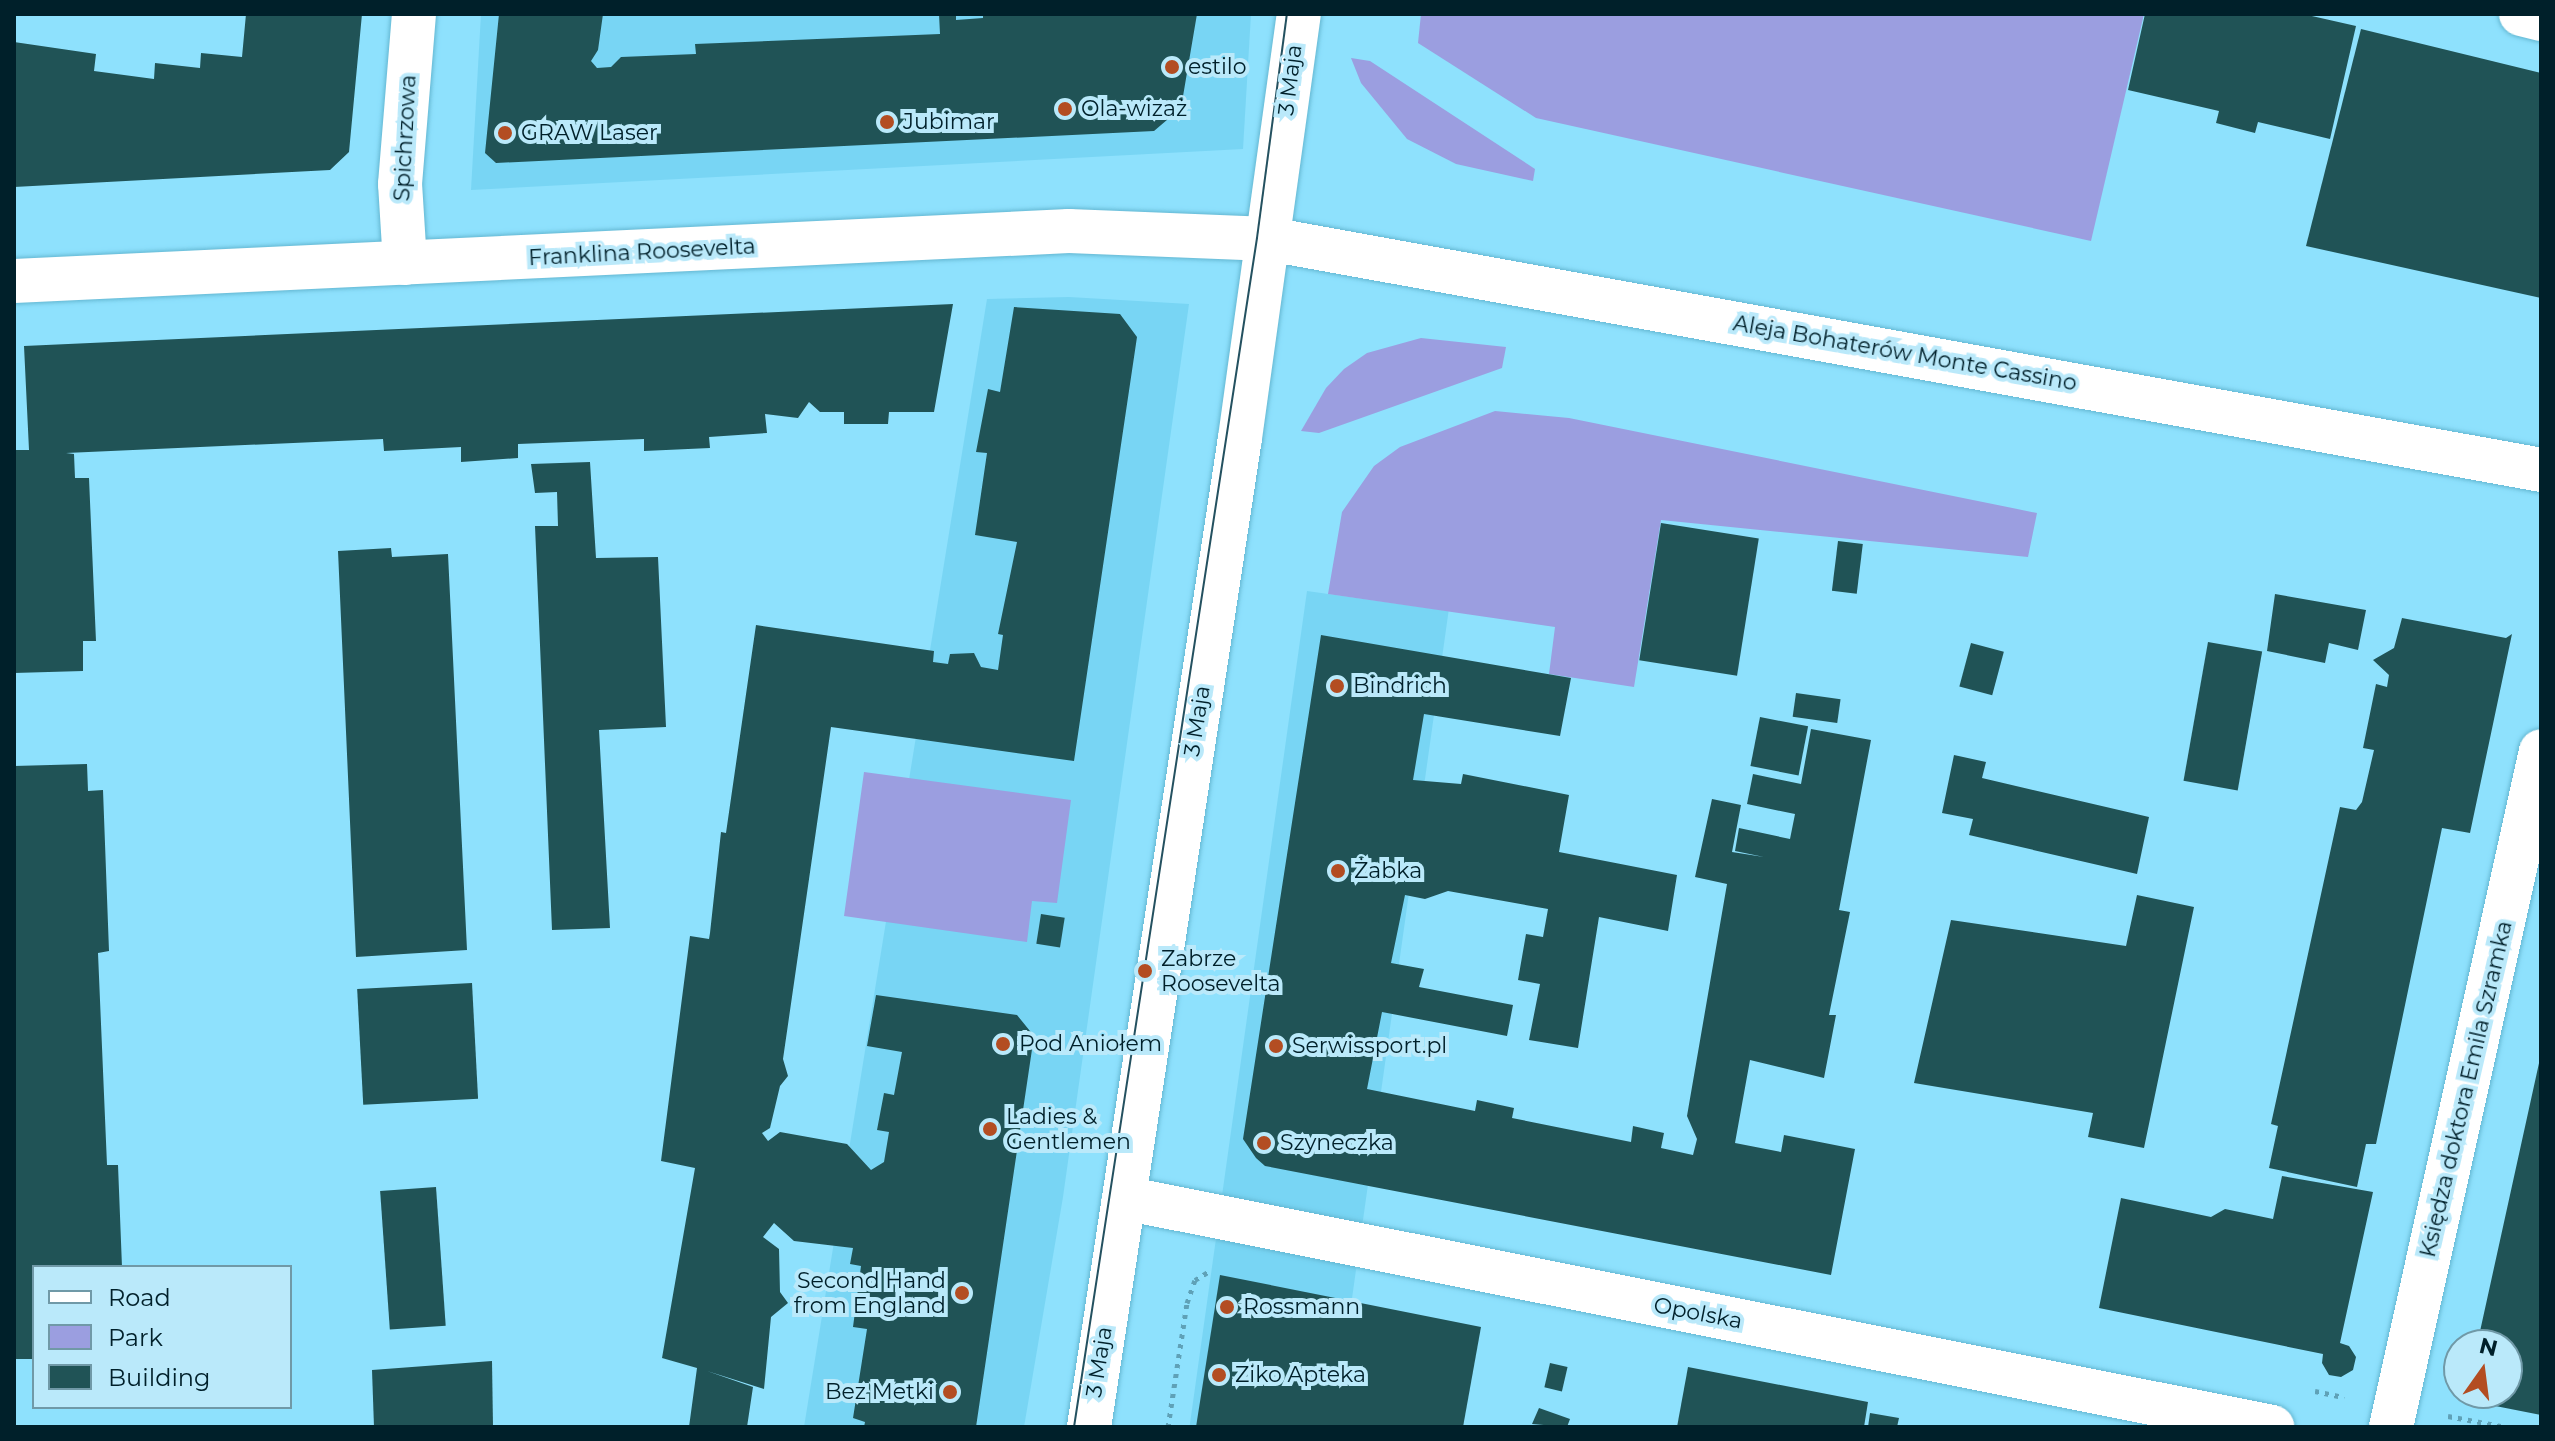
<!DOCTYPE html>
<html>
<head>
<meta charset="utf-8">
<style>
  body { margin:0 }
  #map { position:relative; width:2555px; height:1441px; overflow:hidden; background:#8ee1fd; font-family:Montserrat,sans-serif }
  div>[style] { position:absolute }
  .built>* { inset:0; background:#78d5f4; transform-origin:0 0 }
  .green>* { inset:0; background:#9b9ee0 }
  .building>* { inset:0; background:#205356; transform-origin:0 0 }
  .path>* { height:5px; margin-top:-2.5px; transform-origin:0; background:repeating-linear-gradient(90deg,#5fa1b7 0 4px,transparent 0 10px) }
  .roads { filter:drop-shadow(0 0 2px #64b7d2) drop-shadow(0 0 2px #64b7d2) }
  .minor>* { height:44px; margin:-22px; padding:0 22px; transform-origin:22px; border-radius:22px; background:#fff }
  .tertiary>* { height:44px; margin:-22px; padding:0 22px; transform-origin:22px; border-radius:22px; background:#fff }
  .tram>* { height:2px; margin:-1px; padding:0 1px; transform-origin:1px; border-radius:1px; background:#245160 }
  .dots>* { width:22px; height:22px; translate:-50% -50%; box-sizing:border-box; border:4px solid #bae9fa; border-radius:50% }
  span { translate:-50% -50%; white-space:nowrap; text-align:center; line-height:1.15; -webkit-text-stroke:8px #bae9fa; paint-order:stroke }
  .poi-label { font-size:22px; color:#00202a }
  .left { translate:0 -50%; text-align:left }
  .right { translate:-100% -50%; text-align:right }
  .street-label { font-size:22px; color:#00202a }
  .frame { position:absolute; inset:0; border:16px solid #00202a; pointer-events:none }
  .legend { position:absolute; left:32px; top:1265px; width:260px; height:144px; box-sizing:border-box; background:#bae9fa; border:2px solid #7099a7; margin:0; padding:10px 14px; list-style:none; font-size:24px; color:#00202a }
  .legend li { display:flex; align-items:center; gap:16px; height:40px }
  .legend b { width:40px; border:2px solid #7099a7 }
  .north { position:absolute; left:2443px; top:1329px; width:80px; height:80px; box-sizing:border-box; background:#bae9fa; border:2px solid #7099a7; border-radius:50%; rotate:14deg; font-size:22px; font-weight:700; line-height:32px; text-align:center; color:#00202a }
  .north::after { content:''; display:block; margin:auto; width:28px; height:36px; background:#b34d22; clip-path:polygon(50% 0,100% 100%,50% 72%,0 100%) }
</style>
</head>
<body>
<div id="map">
  <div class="built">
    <div style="clip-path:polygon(481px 14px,1251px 14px,1243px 149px,471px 190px)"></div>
    <div style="clip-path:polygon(1069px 297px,1189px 304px,1063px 1197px,1024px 1427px,804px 1427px,987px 299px)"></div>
    <div style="left:1307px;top:591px;width:143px;height:846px;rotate:8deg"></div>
  </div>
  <div class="green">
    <div style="clip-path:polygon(1421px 14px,2144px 14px,2091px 241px,1536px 118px,1418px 43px)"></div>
    <div style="clip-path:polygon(1351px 58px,1370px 61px,1535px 169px,1533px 181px,1456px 164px,1407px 139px,1361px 83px)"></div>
    <div style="clip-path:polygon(1421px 338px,1506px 347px,1502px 368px,1319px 433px,1301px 431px,1326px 388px,1344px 369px,1367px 353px)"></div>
    <div style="clip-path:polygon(1495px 411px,1569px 418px,2037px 513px,2028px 557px,1661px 520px,1634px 687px,1549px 674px,1555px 627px,1328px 594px,1342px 512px,1374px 466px,1400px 447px)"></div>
    <div style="clip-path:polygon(864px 772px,1071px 800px,1057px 903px,1032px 901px,1027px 942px,844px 916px)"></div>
  </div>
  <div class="building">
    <div style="clip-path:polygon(246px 14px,362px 14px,349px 152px,330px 170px,14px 187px,14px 42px,96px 54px,94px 71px,154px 79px,155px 63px,200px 68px,201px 53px,242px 57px)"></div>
    <div style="clip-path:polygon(499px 14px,603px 14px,598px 50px,591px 61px,597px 68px,611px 67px,621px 57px,696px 54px,695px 44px,940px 34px,939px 14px,956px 14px,956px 20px,983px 18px,983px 14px,1197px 14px,1181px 108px,1154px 131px,496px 163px,485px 153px)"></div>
    <div style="clip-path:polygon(2145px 14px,2303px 14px,2356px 26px,2330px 139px,2258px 122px,2255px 133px,2216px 123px,2219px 111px,2128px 90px)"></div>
    <div style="clip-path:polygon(2361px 29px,2541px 73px,2541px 298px,2306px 246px)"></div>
    <div style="clip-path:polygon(953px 304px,934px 412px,889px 412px,888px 424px,844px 424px,844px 412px,820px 412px,809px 402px,798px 418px,765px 414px,767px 433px,709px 437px,710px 448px,644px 451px,644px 439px,518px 444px,518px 458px,461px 462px,461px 447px,384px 451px,383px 439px,66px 453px,74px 454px,75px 478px,89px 478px,96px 641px,83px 641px,83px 671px,14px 673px,14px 450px,29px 450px,24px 346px)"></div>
    <div style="clip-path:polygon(1014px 307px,1120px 314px,1137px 337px,1074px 761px,831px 727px,783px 1059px,788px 1076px,780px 1086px,770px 1128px,762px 1133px,768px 1141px,780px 1132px,847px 1144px,871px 1170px,884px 1162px,889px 1132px,877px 1130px,884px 1093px,894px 1095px,902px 1052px,867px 1046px,876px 995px,1017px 1015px,1034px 1036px,976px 1427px,864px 1427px,865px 1422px,853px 1418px,867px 1329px,853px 1327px,861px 1266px,850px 1264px,853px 1248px,794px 1241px,774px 1223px,763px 1237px,779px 1249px,780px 1292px,788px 1303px,771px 1317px,764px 1389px,707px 1371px,753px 1387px,747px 1427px,689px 1427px,697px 1368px,662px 1358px,695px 1168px,661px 1161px,690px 936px,709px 939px,710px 933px,721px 832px,726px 833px,756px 625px,934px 651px,933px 662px,948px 664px,950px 654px,974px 653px,981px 667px,998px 670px,1003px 635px,998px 634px,1017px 542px,975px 535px,987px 453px,976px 452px,988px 389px,1000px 392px)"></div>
    <div style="clip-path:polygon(590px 462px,596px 558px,658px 557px,666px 727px,599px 730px,610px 928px,552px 930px,535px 526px,558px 526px,557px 492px,535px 493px,531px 464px)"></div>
    <div style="left:1661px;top:523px;width:99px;height:139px;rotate:9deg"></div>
    <div style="left:1838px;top:541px;width:25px;height:50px;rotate:7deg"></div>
    <div style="clip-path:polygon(391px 548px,392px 557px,448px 554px,467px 950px,356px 957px,338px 551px)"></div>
    <div style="clip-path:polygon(2275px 594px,2366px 610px,2358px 650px,2329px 643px,2325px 663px,2267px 651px)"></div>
    <div style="clip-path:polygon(2402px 618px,2506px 638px,2512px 634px,2470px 833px,2442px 828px,2376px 1144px,2366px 1144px,2357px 1187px,2269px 1168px,2278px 1126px,2271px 1124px,2340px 807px,2356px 810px,2362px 802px,2374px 750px,2363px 748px,2376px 684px,2387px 687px,2389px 675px,2373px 660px,2394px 648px)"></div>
    <div style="clip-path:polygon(1321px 635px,1571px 678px,1560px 736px,1424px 714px,1413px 780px,1461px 784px,1463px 774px,1569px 795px,1559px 852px,1677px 875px,1668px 931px,1599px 917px,1578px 1048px,1529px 1040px,1540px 984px,1518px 980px,1526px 934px,1543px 937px,1548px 909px,1448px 891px,1425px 899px,1405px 895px,1391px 963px,1424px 969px,1419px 987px,1513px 1005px,1507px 1036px,1382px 1012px,1367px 1089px,1475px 1111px,1477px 1100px,1514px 1108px,1512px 1118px,1631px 1142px,1633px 1126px,1664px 1133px,1661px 1148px,1693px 1155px,1697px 1139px,1687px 1116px,1727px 884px,1695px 877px,1712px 799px,1741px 805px,1732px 852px,1764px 857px,1735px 851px,1739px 828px,1790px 839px,1795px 814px,1747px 804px,1753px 774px,1801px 784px,1811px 729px,1871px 740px,1839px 910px,1850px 912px,1829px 1015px,1836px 1015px,1824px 1078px,1750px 1060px,1735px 1143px,1781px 1152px,1784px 1135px,1855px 1149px,1831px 1275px,1265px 1166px,1256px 1158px,1243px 1139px)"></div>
    <div style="left:2208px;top:642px;width:55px;height:141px;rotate:10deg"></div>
    <div style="left:1971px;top:643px;width:34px;height:45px;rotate:15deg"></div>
    <div style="left:1796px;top:693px;width:45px;height:24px;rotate:8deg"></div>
    <div style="left:1760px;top:717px;width:49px;height:50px;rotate:11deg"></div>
    <div style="clip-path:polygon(1954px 755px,1986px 762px,1982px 778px,2149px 817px,2137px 874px,1969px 835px,1973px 819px,1942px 813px)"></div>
    <div style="clip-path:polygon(87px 764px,88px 791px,103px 790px,109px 951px,98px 953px,107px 1165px,118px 1165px,122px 1267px,34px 1267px,34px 1359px,14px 1359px,14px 766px)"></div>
    <div style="clip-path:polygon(2137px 895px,2194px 907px,2144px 1148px,2088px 1137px,2093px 1113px,1914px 1083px,1951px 920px,2126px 946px)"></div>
    <div style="left:1041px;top:914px;width:24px;height:30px;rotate:9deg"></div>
    <div style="left:472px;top:983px;width:116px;height:115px;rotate:87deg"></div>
    <div style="clip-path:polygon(2541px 1054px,2541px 1415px,2465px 1400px,2467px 1393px,2507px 1393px,2507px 1345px,2477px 1345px)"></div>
    <div style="clip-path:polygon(2282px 1176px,2373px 1192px,2340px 1343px,2349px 1346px,2356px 1357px,2353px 1370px,2341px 1377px,2329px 1375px,2322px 1363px,2323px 1354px,2099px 1308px,2121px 1198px,2211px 1217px,2225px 1209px,2273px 1219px)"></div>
    <div style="left:436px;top:1187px;width:139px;height:56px;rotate:86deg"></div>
    <div style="clip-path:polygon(1220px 1275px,1481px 1327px,1463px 1427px,1196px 1427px)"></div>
    <div style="clip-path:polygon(492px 1361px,493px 1427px,374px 1427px,372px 1370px)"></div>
    <div style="left:1550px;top:1363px;width:18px;height:25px;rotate:13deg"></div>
    <div style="clip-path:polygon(1688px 1367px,1868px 1402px,1864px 1427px,1677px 1427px)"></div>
    <div style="clip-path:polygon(1539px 1408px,1570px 1419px,1567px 1427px,1532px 1424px)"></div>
    <div style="clip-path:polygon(1870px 1413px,1899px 1418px,1897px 1427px,1868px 1427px)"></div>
  </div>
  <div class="path">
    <div style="left:1060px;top:1048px;width:18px;rotate:9deg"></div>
    <div style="left:2315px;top:1391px;width:30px;rotate:12deg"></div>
    <div style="left:2448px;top:1416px;width:59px;rotate:10.7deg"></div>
    <div style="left:1168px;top:1427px;width:125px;rotate:-81.3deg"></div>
    <div style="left:1187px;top:1303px;width:24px;rotate:-71deg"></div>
    <div style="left:1195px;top:1280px;width:15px;rotate:-32deg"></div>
  </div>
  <div class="roads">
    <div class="minor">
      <div style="left:2521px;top:14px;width:21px;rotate:14deg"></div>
      <div style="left:405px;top:263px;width:79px;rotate:-93.6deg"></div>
      <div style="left:400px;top:184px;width:171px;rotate:-85.3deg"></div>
      <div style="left:1124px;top:1198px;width:1171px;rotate:11.28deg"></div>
      <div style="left:2391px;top:1427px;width:692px;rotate:-77.49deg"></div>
    </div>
    <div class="tertiary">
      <div style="left:14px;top:281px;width:1056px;rotate:-2.71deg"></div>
      <div style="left:1069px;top:231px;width:200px;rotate:2.3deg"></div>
      <div style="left:1269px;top:239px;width:1293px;rotate:10.29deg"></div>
      <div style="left:1089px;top:1427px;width:1000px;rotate:-81.32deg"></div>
      <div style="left:1240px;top:438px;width:428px;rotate:-82.1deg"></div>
    </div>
  </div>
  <div class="tram">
    <div style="left:1074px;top:1427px;width:1203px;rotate:-81.25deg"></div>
    <div style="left:1257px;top:238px;width:226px;rotate:-82.4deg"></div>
  </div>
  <div class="dots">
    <div style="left:1172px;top:67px;background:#b34d22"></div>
    <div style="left:1065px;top:109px;background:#b34d22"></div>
    <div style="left:887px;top:122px;background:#b34d22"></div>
    <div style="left:505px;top:133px;background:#b34d22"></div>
    <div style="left:1337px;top:686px;background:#b34d22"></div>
    <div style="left:1338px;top:871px;background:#b34d22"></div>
    <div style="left:1145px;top:971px;background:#b34d22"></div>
    <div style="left:1003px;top:1044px;background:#b34d22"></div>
    <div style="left:1276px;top:1046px;background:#b34d22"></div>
    <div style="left:990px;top:1129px;background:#b34d22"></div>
    <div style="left:1264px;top:1143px;background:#b34d22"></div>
    <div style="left:962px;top:1293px;background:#b34d22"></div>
    <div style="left:1227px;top:1307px;background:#b34d22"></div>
    <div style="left:1219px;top:1375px;background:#b34d22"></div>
    <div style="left:950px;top:1392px;background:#b34d22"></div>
  </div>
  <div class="poi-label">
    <span class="left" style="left:1188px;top:67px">estilo</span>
    <span class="left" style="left:1081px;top:109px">Ola-wizaż</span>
    <span class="left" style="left:903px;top:122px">Jubimar</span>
    <span class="left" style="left:521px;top:133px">GRAW Laser</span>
    <span class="left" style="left:1353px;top:686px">Bindrich</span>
    <span class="left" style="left:1354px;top:871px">Żabka</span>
    <span class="left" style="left:1161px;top:971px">Zabrze<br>Roosevelta</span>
    <span class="left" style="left:1019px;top:1044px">Pod Aniołem</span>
    <span class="left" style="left:1292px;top:1046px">Serwissport.pl</span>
    <span class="left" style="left:1006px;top:1129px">Ladies &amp;<br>Gentlemen</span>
    <span class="left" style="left:1280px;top:1143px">Szyneczka</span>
    <span class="right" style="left:946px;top:1293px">Second Hand<br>from England</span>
    <span class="left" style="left:1243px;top:1307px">Rossmann</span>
    <span class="left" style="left:1235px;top:1375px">Ziko Apteka</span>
    <span class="right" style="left:934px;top:1392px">Bez Metki</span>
  </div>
  <div class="street-label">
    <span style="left:1290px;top:80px;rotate:-83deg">3 Maja</span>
    <span style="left:405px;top:138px;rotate:-87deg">Spichrzowa</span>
    <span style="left:642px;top:252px;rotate:-3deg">Franklina Roosevelta</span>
    <span style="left:1905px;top:353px;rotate:10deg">Aleja Bohaterów Monte Cassino</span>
    <span style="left:1197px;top:721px;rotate:-81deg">3 Maja</span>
    <span style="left:2466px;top:1089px;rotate:-77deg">Księdza doktora Emila Szramka</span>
    <span style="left:1698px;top:1313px;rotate:11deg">Opolska</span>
    <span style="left:1099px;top:1362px;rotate:-81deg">3 Maja</span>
  </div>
  <div class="frame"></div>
  <ul class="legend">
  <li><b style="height:10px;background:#fff"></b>Road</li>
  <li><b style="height:22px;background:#9b9ee0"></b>Park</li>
  <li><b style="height:22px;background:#205356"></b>Building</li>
  </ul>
  <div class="north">N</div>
</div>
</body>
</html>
